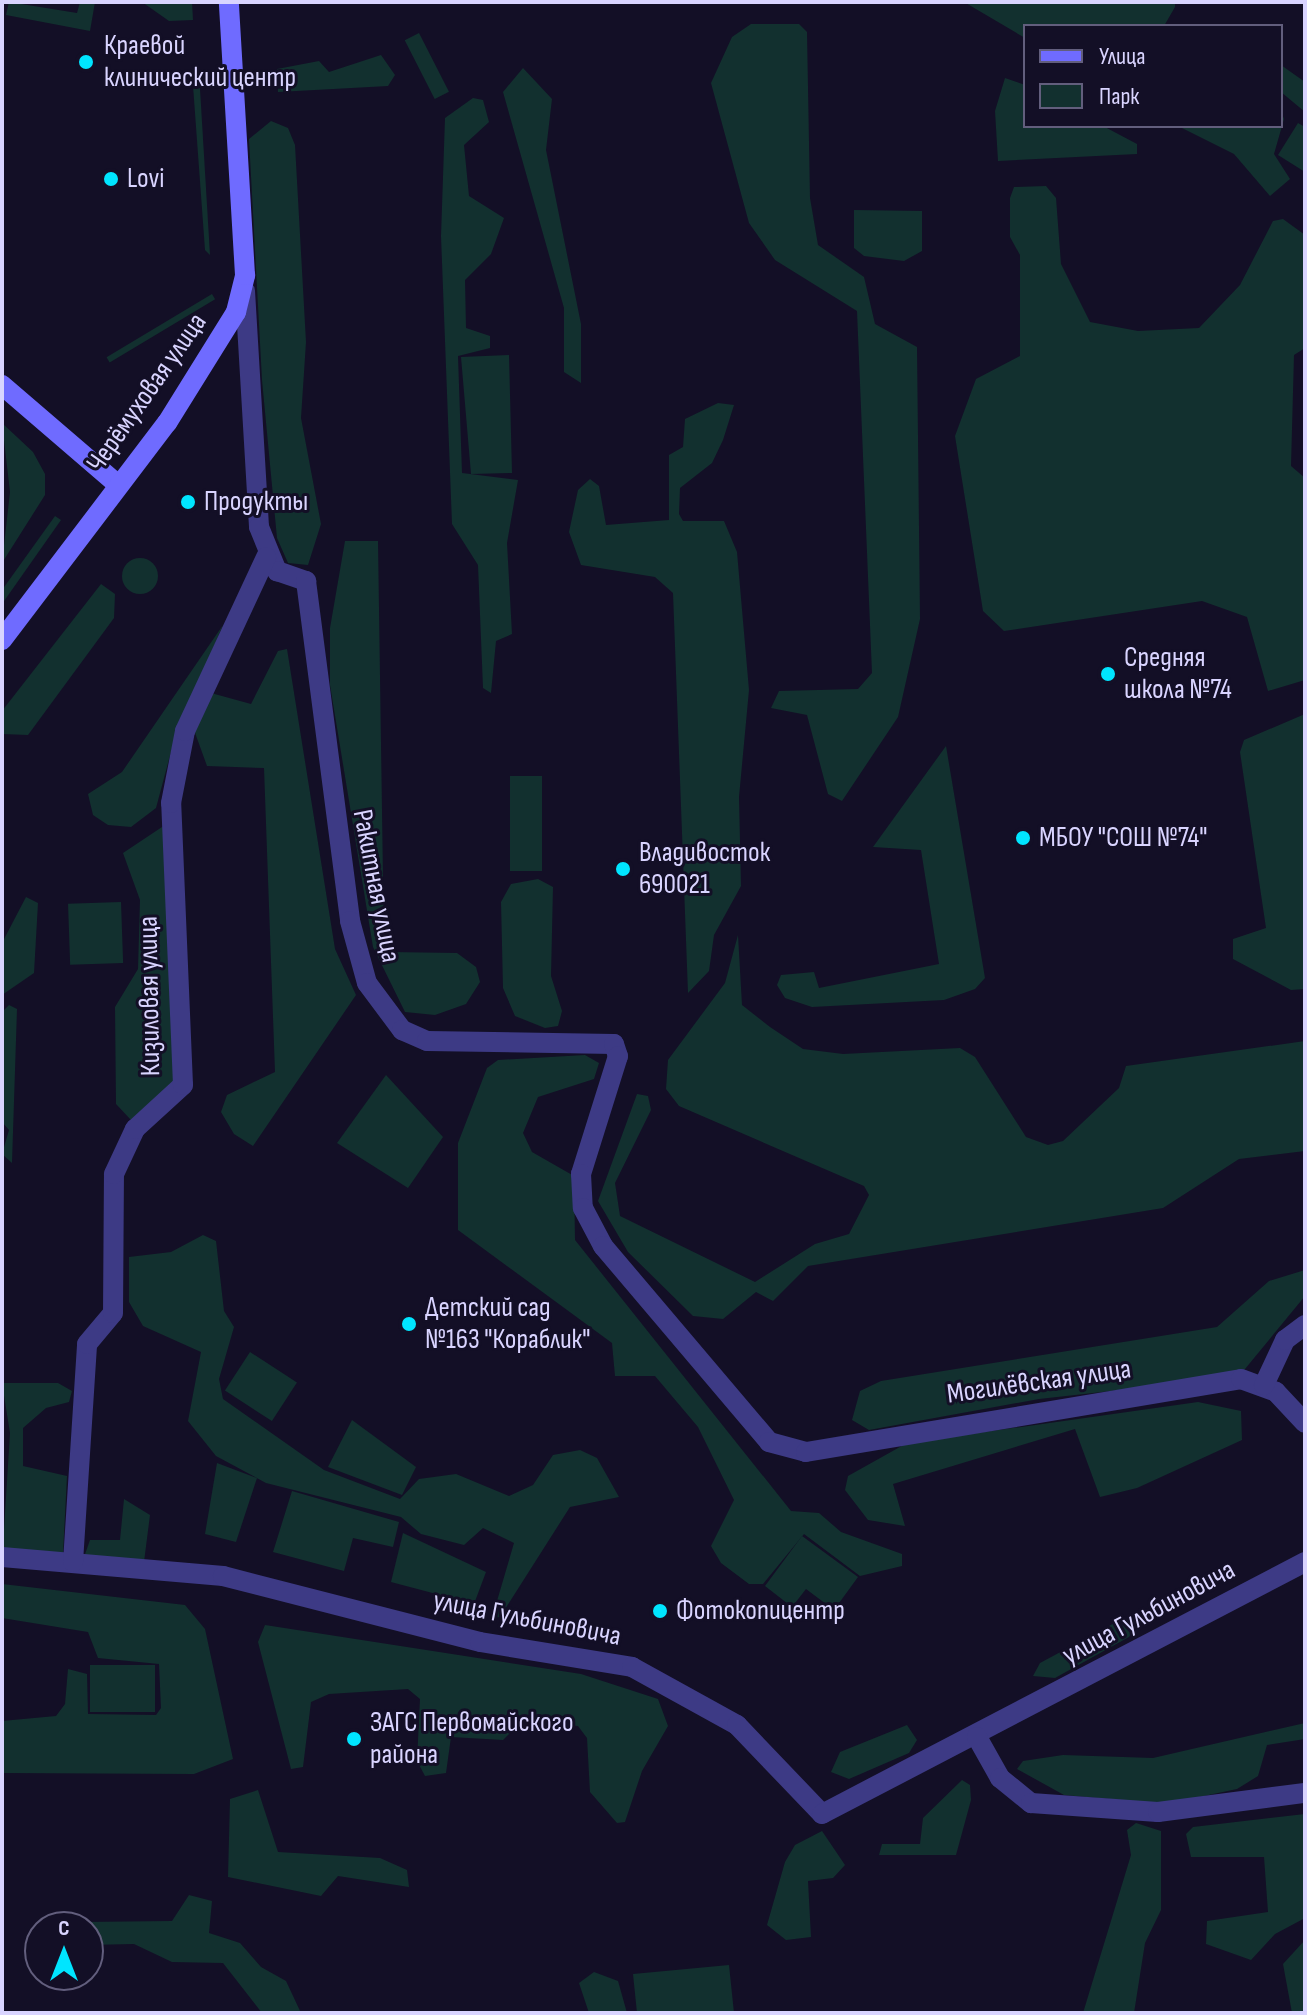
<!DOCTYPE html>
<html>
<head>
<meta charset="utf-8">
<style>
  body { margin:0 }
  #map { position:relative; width:1307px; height:2015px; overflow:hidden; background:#130f26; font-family:"Sofia Sans Condensed",sans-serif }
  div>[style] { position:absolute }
  .green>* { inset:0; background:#12302f; transform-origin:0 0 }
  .round { border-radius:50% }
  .street>* { height:20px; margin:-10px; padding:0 10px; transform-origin:10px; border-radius:10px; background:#3d3a85 }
  .secondary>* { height:20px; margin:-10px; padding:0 10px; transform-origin:10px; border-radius:10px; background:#6f6bff }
  .dots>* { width:22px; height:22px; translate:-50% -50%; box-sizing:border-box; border:4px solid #130f26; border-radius:50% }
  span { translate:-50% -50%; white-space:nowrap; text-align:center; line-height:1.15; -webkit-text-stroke:6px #130f26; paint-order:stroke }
  .poi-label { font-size:28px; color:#d9d4ff }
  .left { translate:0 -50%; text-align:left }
  .street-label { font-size:28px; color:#d9d4ff }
  .frame { position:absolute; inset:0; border:4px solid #d9d4ff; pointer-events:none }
  .legend { position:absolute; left:1023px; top:24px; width:260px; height:104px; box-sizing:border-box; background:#130f26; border:2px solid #625e7d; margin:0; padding:10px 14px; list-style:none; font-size:24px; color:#d9d4ff }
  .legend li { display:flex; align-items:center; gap:16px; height:40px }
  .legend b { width:40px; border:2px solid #625e7d }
  .north { position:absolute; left:24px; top:1911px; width:80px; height:80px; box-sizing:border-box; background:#130f26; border:2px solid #625e7d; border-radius:50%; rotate:0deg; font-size:22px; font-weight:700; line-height:32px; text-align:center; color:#d9d4ff }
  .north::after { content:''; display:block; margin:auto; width:28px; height:36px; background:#00e5ff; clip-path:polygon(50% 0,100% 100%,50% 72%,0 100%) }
</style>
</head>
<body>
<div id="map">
  <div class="green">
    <div style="clip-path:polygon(9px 2px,77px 13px,80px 2px,95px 2px,90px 31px,6px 15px)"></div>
    <div style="clip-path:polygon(142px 2px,192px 2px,193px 20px,169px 21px)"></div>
    <div style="clip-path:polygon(964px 2px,1175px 2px,1175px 7px,1164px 26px,1025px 26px,1025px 38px)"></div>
    <div style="clip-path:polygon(751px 24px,799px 24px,807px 32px,810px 198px,818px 245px,864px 277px,875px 324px,917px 347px,920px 619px,898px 717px,842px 801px,828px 794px,807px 715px,771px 708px,779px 691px,858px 689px,872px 673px,857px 311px,775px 260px,749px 223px,711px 83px,732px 37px)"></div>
    <div style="left:419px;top:33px;width:66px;height:16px;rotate:63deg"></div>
    <div style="clip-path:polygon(381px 55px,395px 75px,388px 86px,278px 92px,277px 69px,319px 61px,329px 72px)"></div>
    <div style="clip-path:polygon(1281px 65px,1305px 82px,1305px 112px,1281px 92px)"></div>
    <div style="clip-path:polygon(523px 68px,552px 99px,546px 150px,581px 324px,581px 383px,564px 372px,564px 308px,503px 92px)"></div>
    <div style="clip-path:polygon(192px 72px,199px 72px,210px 255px,205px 250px)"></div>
    <div style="clip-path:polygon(1005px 78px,1025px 85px,1025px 126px,1103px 126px,1137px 144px,1137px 154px,998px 161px,995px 111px)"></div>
    <div style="clip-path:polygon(473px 98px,483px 100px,489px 122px,464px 145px,469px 196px,504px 218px,491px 254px,465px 280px,466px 328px,490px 336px,490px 348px,458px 356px,462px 473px,518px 480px,507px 543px,512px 634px,496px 641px,491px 693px,483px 688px,478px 565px,452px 524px,441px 236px,445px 118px)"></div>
    <div style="clip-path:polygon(1281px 111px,1284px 119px,1274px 154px,1290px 179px,1270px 196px,1234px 154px,1178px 126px,1281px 126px)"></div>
    <div style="clip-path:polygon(271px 121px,288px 128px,295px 145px,306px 342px,301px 418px,321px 524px,308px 565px,288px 563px,277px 538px,262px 380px,249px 139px)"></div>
    <div style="clip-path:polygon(1298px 123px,1305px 127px,1305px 172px,1278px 155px)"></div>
    <div style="clip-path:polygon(1046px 186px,1056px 198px,1061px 264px,1090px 322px,1138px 331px,1199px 328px,1240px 285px,1273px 221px,1283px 219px,1305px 235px,1305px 348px,1294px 355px,1291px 466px,1305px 478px,1305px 680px,1268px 691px,1247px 617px,1202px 601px,1004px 631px,983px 611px,955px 436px,976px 379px,1020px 356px,1020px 255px,1010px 237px,1010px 198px,1014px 187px)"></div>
    <div style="clip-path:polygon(854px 210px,922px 211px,922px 251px,904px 261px,864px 256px,854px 248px)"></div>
    <div style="left:212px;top:294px;width:6px;height:123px;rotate:59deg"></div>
    <div style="clip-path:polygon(509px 355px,512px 473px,471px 474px,461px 357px)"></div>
    <div style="clip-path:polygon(718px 403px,734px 405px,723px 440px,712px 463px,680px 488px,679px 514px,683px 521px,724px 521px,737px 552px,749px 690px,739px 797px,741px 886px,714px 935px,709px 971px,688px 993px,673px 593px,655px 577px,581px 565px,569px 532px,578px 490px,590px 479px,599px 486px,606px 525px,669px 520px,669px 455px,683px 447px,685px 419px)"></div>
    <div style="clip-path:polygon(2px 423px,33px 452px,45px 474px,45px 495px,2px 563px,10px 492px)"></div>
    <div style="clip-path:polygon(55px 516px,61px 520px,2px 604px,2px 590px)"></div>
    <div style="clip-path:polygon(345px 541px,378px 541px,384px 945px,388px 952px,457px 953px,476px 967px,480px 982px,466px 1004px,435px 1015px,405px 1012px,373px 947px,330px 685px,330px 628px)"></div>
    <div class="round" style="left:122px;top:558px;width:36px;height:36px"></div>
    <div style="clip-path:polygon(101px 584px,115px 594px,114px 618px,28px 735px,2px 734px,2px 711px)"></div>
    <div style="clip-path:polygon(223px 625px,175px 737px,156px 808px,131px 827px,108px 825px,93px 815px,88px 794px,122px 772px)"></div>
    <div style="clip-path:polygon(287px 649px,335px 949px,356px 995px,253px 1146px,234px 1134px,221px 1112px,227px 1095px,275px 1072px,264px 768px,207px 766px,194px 730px,211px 693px,251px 704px,278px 651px)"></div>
    <div style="clip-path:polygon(1305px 714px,1305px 989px,1291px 990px,1233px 959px,1233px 939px,1266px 928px,1240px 752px,1244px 740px)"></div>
    <div style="clip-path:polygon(946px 746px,985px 978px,975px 989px,944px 1000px,812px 1007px,785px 998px,777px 985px,781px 975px,814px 972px,819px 988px,939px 964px,921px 850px,873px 847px)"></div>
    <div style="left:510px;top:776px;width:32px;height:95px"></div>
    <div style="clip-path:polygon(165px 825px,174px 1081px,131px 1120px,116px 1104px,115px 1007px,138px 969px,140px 900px,123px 853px)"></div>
    <div style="clip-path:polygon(538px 879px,553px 887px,551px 976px,562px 1011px,558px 1026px,545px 1028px,515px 1016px,503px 988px,501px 902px,511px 884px)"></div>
    <div style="clip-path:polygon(26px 897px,38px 903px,34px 973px,2px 995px,2px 943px)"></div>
    <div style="left:121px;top:902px;width:61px;height:53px;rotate:88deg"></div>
    <div style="clip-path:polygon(738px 935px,742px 1005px,770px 1027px,803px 1049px,843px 1054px,960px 1048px,975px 1057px,1026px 1137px,1048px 1145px,1063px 1141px,1119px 1088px,1126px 1066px,1305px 1041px,1305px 1151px,1239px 1159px,1163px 1208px,808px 1266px,773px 1301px,756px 1292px,723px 1319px,693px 1316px,628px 1252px,598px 1201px,637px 1094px,648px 1096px,651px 1110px,615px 1183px,620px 1216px,755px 1282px,815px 1244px,849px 1234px,869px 1195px,864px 1186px,679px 1106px,666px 1089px,668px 1060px,725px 983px)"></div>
    <div style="clip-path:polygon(9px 1005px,17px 1009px,12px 1163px,2px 1154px,9px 1130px,2px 1122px,2px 1012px)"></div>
    <div style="clip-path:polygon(585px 1055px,599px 1063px,594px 1079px,538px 1097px,523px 1133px,532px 1152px,574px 1176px,575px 1240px,791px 1511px,819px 1513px,841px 1532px,902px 1554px,902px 1566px,860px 1576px,804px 1534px,763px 1584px,749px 1584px,721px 1563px,711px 1546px,734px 1500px,698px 1427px,655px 1376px,615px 1376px,612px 1343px,458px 1230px,458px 1143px,487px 1068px,498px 1060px)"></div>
    <div style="clip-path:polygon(386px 1075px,443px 1137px,408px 1188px,337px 1143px)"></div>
    <div style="clip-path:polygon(203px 1235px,216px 1241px,224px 1311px,234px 1327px,219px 1379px,223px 1399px,324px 1470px,400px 1499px,419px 1479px,456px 1474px,509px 1496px,533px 1485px,553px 1455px,580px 1450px,597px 1458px,619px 1497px,570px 1507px,500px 1617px,492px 1618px,514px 1543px,483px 1528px,464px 1545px,421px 1534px,401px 1517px,266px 1483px,216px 1456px,188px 1421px,201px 1352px,143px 1326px,129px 1302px,129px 1257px,171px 1252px)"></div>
    <div style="clip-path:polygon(1305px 1270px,1305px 1296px,1245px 1369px,1228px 1378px,1039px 1399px,869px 1430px,852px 1420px,860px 1391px,881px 1381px,1217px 1327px,1269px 1281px)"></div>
    <div style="left:250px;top:1352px;width:56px;height:46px;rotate:33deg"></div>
    <div style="clip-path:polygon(2px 1383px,58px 1383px,72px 1391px,69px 1402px,46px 1408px,23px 1428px,23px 1466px,67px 1476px,63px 1554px,2px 1561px,10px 1433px)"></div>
    <div style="clip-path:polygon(1198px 1402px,1241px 1411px,1242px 1440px,1137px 1488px,1100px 1497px,1075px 1429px,893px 1484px,905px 1526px,868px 1520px,845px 1490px,848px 1476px,907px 1443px)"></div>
    <div style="clip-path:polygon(352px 1420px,416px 1467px,402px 1495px,328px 1467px)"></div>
    <div style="clip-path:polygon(217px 1463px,257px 1478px,236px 1542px,205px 1534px)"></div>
    <div style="clip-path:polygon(292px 1491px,399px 1522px,393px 1547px,353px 1538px,344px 1571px,273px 1552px)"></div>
    <div style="clip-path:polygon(124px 1499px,150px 1515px,144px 1562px,84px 1557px,90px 1540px,120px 1540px)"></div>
    <div style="clip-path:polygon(403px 1533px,486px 1572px,474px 1604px,391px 1582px)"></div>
    <div style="clip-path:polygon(802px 1536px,858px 1577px,834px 1610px,806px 1589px,792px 1607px,765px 1586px)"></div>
    <div style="clip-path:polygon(2px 1584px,185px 1605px,205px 1629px,233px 1759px,194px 1774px,2px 1773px,2px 1721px,56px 1716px,65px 1704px,68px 1669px,87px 1674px,88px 1714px,156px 1715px,161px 1708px,159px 1664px,98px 1658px,88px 1632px,2px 1618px)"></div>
    <div style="clip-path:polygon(1141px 1618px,1129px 1637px,1055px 1678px,1033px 1676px,1040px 1663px,1122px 1619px)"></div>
    <div style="clip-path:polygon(265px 1625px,581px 1674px,658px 1699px,668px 1726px,642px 1771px,625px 1822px,617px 1823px,590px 1792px,587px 1738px,578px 1726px,522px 1721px,503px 1740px,451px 1737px,446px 1773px,425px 1776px,417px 1761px,420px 1699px,408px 1689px,329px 1694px,311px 1702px,303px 1767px,291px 1769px,258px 1642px)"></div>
    <div style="left:90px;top:1665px;width:65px;height:47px"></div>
    <div style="clip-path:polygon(1305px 1723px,1305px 1739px,1267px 1745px,1258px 1776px,1237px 1789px,1166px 1804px,1064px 1795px,1017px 1769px,1023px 1761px,1063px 1755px,1153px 1758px)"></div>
    <div style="clip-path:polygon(907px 1725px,917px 1740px,909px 1753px,849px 1779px,831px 1772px,840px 1752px)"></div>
    <div style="clip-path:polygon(962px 1780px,970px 1785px,971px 1800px,956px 1855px,879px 1855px,882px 1844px,920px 1844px,923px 1818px)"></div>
    <div style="clip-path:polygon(258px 1790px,278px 1852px,380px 1858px,407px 1870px,409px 1887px,338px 1876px,321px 1896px,228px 1877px,230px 1799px)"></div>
    <div style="clip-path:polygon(1305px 1814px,1305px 1918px,1275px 1934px,1251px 1960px,1206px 1944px,1207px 1921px,1268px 1912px,1264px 1857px,1191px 1857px,1186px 1834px,1193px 1827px)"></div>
    <div style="clip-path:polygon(1136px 1823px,1161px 1831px,1161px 1910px,1145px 1943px,1134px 2013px,1083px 2013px,1131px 1855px,1127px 1830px)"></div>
    <div style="clip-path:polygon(822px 1831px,845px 1865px,833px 1878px,808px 1881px,811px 1937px,786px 1940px,767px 1925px,785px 1862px,795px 1845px)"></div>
    <div style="clip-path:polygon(189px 1895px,212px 1901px,209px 1933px,240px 1943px,261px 1967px,286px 1981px,301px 2013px,262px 2013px,223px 1963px,172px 1962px,134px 1944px,88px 1945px,83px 1922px,172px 1921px)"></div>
    <div style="clip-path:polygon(1305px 1940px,1305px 2013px,1292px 2013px,1283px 1964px)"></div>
    <div style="clip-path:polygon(729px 1965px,734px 2013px,637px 2013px,633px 1974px)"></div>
    <div style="clip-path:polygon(594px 1972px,618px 1981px,627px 2013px,589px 2013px,579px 1983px)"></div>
  </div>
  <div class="street">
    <div style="left:245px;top:291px;width:236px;rotate:86.6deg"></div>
    <div style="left:259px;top:527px;width:48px;rotate:67.8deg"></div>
    <div style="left:277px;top:571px;width:31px;rotate:19deg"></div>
    <div style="left:306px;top:581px;width:343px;rotate:82.6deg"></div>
    <div style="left:350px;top:921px;width:64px;rotate:74.7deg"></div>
    <div style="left:367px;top:983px;width:59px;rotate:53.3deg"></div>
    <div style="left:402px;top:1030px;width:27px;rotate:24deg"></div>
    <div style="left:427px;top:1041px;width:187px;rotate:0.9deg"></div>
    <div style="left:614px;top:1044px;width:13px;rotate:72deg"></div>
    <div style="left:618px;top:1056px;width:124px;rotate:107.4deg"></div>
    <div style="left:581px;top:1174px;width:34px;rotate:87deg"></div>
    <div style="left:583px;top:1208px;width:43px;rotate:62.2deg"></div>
    <div style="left:603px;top:1246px;width:257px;rotate:49.7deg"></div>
    <div style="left:769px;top:1442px;width:38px;rotate:15deg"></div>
    <div style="left:806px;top:1452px;width:441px;rotate:-9.5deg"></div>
    <div style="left:1241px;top:1379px;width:37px;rotate:20deg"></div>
    <div style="left:1276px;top:1392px;width:42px;rotate:46.9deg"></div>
    <div style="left:1264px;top:1385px;width:50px;rotate:-65deg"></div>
    <div style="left:1285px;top:1340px;width:25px;rotate:-37deg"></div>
    <div style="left:2px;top:1557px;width:222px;rotate:4.9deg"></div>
    <div style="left:223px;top:1576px;width:265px;rotate:14.4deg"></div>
    <div style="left:480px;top:1642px;width:154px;rotate:9.3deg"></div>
    <div style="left:632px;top:1667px;width:120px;rotate:28.9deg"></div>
    <div style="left:737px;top:1725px;width:123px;rotate:46.3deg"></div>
    <div style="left:822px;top:1814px;width:545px;rotate:-27.55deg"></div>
    <div style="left:73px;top:1562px;width:218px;rotate:-86.3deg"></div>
    <div style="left:87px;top:1344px;width:40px;rotate:-50deg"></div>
    <div style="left:113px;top:1313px;width:139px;rotate:-89.6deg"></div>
    <div style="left:114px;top:1174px;width:50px;rotate:-65deg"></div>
    <div style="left:135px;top:1129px;width:65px;rotate:-42.5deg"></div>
    <div style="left:183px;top:1085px;width:282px;rotate:-92.4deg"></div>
    <div style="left:171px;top:803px;width:73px;rotate:-79deg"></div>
    <div style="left:185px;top:731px;width:192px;rotate:-65deg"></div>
    <div style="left:977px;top:1737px;width:47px;rotate:60.7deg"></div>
    <div style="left:1000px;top:1778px;width:40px;rotate:39deg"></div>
    <div style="left:1031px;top:1803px;width:127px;rotate:4.1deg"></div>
    <div style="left:1158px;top:1812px;width:148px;rotate:-7.4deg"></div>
  </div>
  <div class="secondary">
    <div style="left:2px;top:385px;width:152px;rotate:40.7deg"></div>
    <div style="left:2px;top:640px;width:273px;rotate:-52.8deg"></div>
    <div style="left:167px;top:423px;width:131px;rotate:-58.1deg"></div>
    <div style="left:236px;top:312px;width:38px;rotate:-76deg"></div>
    <div style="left:245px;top:275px;width:273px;rotate:-93.4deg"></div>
  </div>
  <div class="dots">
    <div style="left:86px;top:62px;background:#00e5ff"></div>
    <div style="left:111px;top:179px;background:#00e5ff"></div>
    <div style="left:188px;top:502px;background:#00e5ff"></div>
    <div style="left:1108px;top:674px;background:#00e5ff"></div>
    <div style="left:1023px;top:838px;background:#00e5ff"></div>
    <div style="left:623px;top:869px;background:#00e5ff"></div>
    <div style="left:409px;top:1324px;background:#00e5ff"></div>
    <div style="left:660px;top:1611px;background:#00e5ff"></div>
    <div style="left:354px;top:1739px;background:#00e5ff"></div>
  </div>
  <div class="poi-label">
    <span class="left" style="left:104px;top:62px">Краевой<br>клинический центр</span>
    <span class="left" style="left:127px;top:179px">Lovi</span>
    <span class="left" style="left:204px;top:502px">Продукты</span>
    <span class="left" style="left:1124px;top:674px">Средняя<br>школа №74</span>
    <span class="left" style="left:1039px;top:838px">МБОУ "СОШ №74"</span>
    <span class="left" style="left:639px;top:869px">Владивосток<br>690021</span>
    <span class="left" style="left:425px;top:1324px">Детский сад<br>№163 "Кораблик"</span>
    <span class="left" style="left:676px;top:1611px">Фотокопицентр</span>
    <span class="left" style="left:370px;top:1739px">ЗАГС Первомайского<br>района</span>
  </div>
  <div class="street-label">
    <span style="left:147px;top:393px;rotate:-55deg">Черёмуховая улица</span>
    <span style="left:376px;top:886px;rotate:79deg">Ракитная улица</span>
    <span style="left:150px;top:996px;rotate:-91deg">Кизиловая улица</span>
    <span style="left:1039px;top:1382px;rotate:-8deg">Могилёвская улица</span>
    <span style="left:1149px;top:1613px;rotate:-28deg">улица Гульбиновича</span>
    <span style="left:527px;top:1619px;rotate:11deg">улица Гульбиновича</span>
  </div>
  <div class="frame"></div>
  <ul class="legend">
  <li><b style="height:10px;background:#6f6bff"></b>Улица</li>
  <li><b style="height:22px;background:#12302f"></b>Парк</li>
  </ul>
  <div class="north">С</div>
</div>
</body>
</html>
